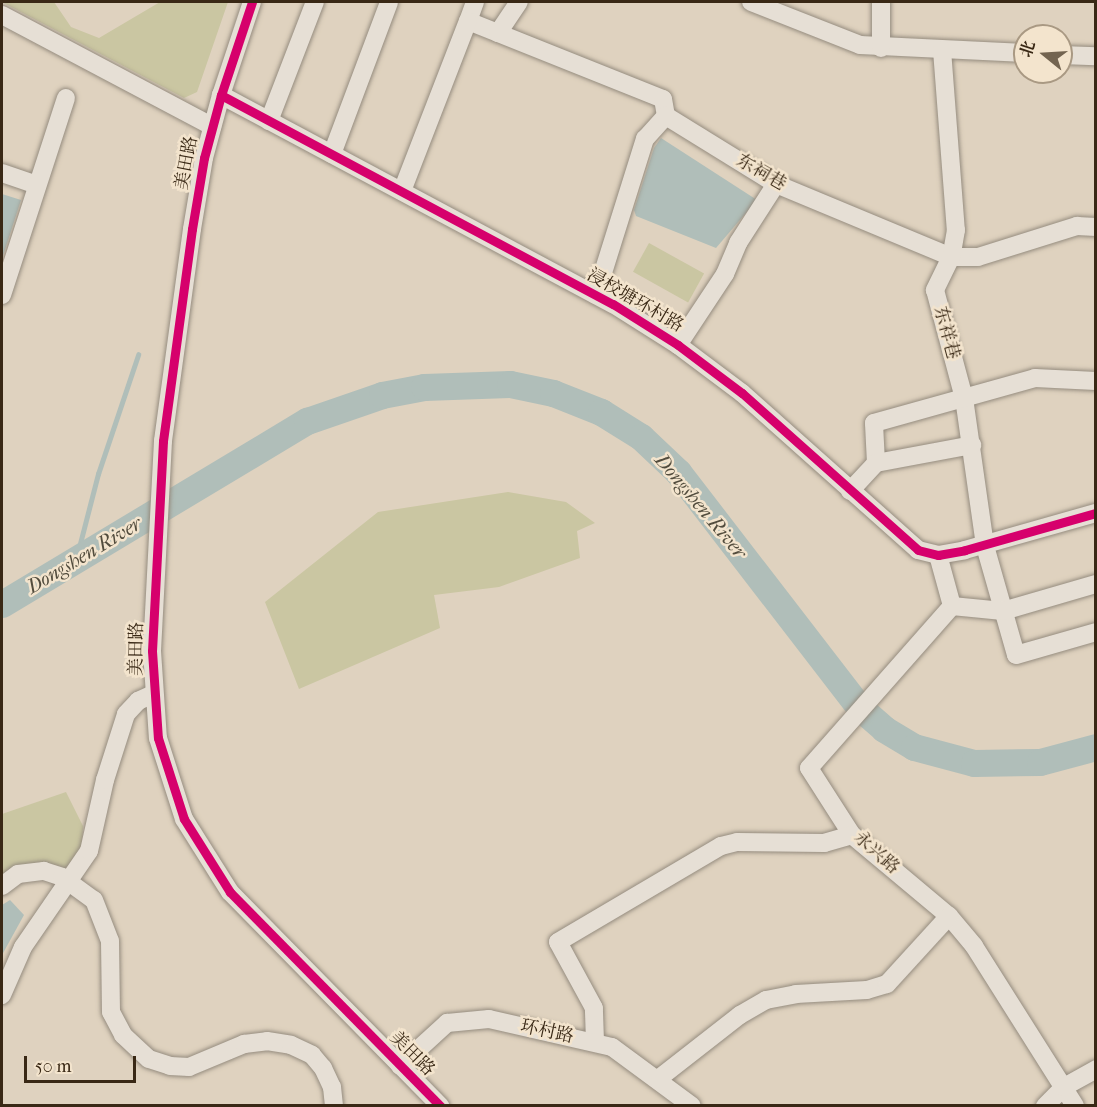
<!DOCTYPE html>
<html>
<head>
<meta charset="utf-8">
<style>
  body { margin:0 }
  #map { position:relative; width:1097px; height:1107px; overflow:hidden; background:#dfd2bf; font-family:"IM FELL French Canon","Noto Serif SC",serif }
  div>[style] { position:absolute }
  .green>* { inset:0; background:#cac6a2; transform-origin:0 0 }
  .water>* { inset:0; background:#b0beb9 }
  .stream>* { height:4.5px; margin:-2.25px; padding:0 2.25px; transform-origin:2.25px; border-radius:2.25px; background:#b0beb9 }
  .river>* { height:27px; margin:-13.5px; padding:0 13.5px; transform-origin:13.5px; border-radius:13.5px; background:#b0beb9 }
  .roads { filter:drop-shadow(0 0 2px #958c7f) drop-shadow(0 0 2px #958c7f) }
  .minor>* { height:18px; margin:-9px; padding:0 9px; transform-origin:9px; border-radius:9px; background:#e6dfd5 }
  .cycleway>* { height:9px; margin:-4.5px; padding:0 4.5px; transform-origin:4.5px; border-radius:4.5px; background:#d6006c }
  span { translate:-50% -50%; white-space:nowrap; text-align:center; line-height:1.15; -webkit-text-stroke:5px #f3e4cd; paint-order:stroke }
  .street-label { font-size:18px; color:#392815 }
  .water-label { font-size:20px; color:#524c3d; font-style:italic }
  .frame { position:absolute; inset:0; border:3px solid #392815; pointer-events:none }
  .north { position:absolute; left:1013px; top:24px; width:60px; height:60px; box-sizing:border-box; background:#f3e4cd; border:2px solid #a99983; border-radius:50%; rotate:288deg; font-size:16px; font-weight:700; line-height:24px; text-align:center; color:#392815 }
  .north::after { content:''; display:block; margin:auto; width:21px; height:27px; background:#736450; clip-path:polygon(50% 0,100% 100%,50% 72%,0 100%) }
  .scale { position:absolute; left:24px; top:1056px; width:112px; height:27px; box-sizing:border-box; border:3px solid #392815; border-top:0; padding-left:8px; font-size:18px; line-height:21px; white-space:nowrap; color:#392815; -webkit-text-stroke:4px #f3e4cd; paint-order:stroke }
</style>
</head>
<body>
<div id="map">
  <div class="green">
    <div style="clip-path:polygon(2px 2px,54px 2px,71px 27px,99px 38px,160px 2px,228px 2px,197px 92px,184px 98px)"></div>
    <div style="left:649px;top:243px;width:63px;height:33px;rotate:29deg"></div>
    <div style="clip-path:polygon(508px 492px,566px 502px,595px 523px,577px 531px,580px 558px,499px 587px,434px 595px,440px 628px,299px 689px,265px 602px,378px 512px)"></div>
    <div style="clip-path:polygon(66px 792px,83px 826px,82px 849px,70px 872px,2px 879px,2px 814px)"></div>
  </div>
  <div class="water">
    <div style="clip-path:polygon(661px 138px,757px 200px,716px 248px,636px 216px,634px 210px,654px 148px)"></div>
    <div style="clip-path:polygon(2px 194px,21px 200px,2px 259px)"></div>
    <div style="clip-path:polygon(10px 900px,24px 915px,2px 955px,2px 905px)"></div>
  </div>
  <div class="stream">
    <div style="left:76px;top:559px;width:88px;rotate:-75.5deg"></div>
    <div style="left:98px;top:474px;width:126px;rotate:-71.4deg"></div>
  </div>
  <div class="river">
    <div style="left:2px;top:604px;width:356px;rotate:-31deg"></div>
    <div style="left:307px;top:421px;width:79px;rotate:-19.1deg"></div>
    <div style="left:382px;top:395px;width:43px;rotate:-10.8deg"></div>
    <div style="left:424px;top:387px;width:86px;rotate:-2deg"></div>
    <div style="left:510px;top:384px;width:44px;rotate:11.8deg"></div>
    <div style="left:553px;top:393px;width:52px;rotate:21.6deg"></div>
    <div style="left:601px;top:412px;width:47px;rotate:32deg"></div>
    <div style="left:641px;top:437px;width:51px;rotate:43.4deg"></div>
    <div style="left:678px;top:472px;width:297px;rotate:52.4deg"></div>
    <div style="left:859px;top:707px;width:33px;rotate:41deg"></div>
    <div style="left:884px;top:729px;width:35px;rotate:31deg"></div>
    <div style="left:914px;top:747px;width:62px;rotate:14.9deg"></div>
    <div style="left:974px;top:763px;width:66px;rotate:-0.9deg"></div>
    <div style="left:1040px;top:762px;width:58px;rotate:-15deg"></div>
  </div>
  <div class="roads">
    <div class="minor">
      <div style="left:252px;top:2px;width:98px;rotate:108.4deg"></div>
      <div style="left:221px;top:95px;width:444px;rotate:28.1deg"></div>
      <div style="left:613px;top:304px;width:77px;rotate:32.2deg"></div>
      <div style="left:678px;top:345px;width:80px;rotate:36.9deg"></div>
      <div style="left:742px;top:393px;width:236px;rotate:41.7deg"></div>
      <div style="left:918px;top:550px;width:21px;rotate:14deg"></div>
      <div style="left:938px;top:555px;width:27px;rotate:-10deg"></div>
      <div style="left:965px;top:550px;width:136px;rotate:-15.8deg"></div>
      <div style="left:475px;top:2px;width:20px;rotate:110deg"></div>
      <div style="left:468px;top:21px;width:210px;rotate:21.8deg"></div>
      <div style="left:663px;top:99px;width:17px;rotate:80deg"></div>
      <div style="left:666px;top:116px;width:129px;rotate:31.7deg"></div>
      <div style="left:776px;top:184px;width:190px;rotate:22.6deg"></div>
      <div style="left:951px;top:257px;width:27px"></div>
      <div style="left:978px;top:257px;width:104px;rotate:-17.4deg"></div>
      <div style="left:1077px;top:226px;width:19px;rotate:3deg"></div>
      <div style="left:751px;top:2px;width:117px;rotate:21.5deg"></div>
      <div style="left:860px;top:45px;width:165px;rotate:2.8deg"></div>
      <div style="left:2px;top:15px;width:238px;rotate:27.9deg"></div>
      <div style="left:498px;top:33px;width:37px;rotate:-56deg"></div>
      <div style="left:881px;top:48px;width:46px;rotate:-90deg"></div>
      <div style="left:942px;top:50px;width:181px;rotate:85.6deg"></div>
      <div style="left:956px;top:230px;width:27px;rotate:100deg"></div>
      <div style="left:951px;top:257px;width:37px;rotate:116deg"></div>
      <div style="left:935px;top:290px;width:112px;rotate:75deg"></div>
      <div style="left:964px;top:398px;width:149px;rotate:81.9deg"></div>
      <div style="left:985px;top:546px;width:113px;rotate:74.1deg"></div>
      <div style="left:1016px;top:655px;width:83px;rotate:-16deg"></div>
      <div style="left:1061px;top:55px;width:35px;rotate:2deg"></div>
      <div style="left:221px;top:95px;width:65px;rotate:105.1deg"></div>
      <div style="left:204px;top:158px;width:72px;rotate:99.6deg"></div>
      <div style="left:192px;top:229px;width:214px;rotate:97.8deg"></div>
      <div style="left:163px;top:441px;width:210px;rotate:93deg"></div>
      <div style="left:152px;top:651px;width:87px;rotate:86.1deg"></div>
      <div style="left:158px;top:738px;width:85px;rotate:72.2deg"></div>
      <div style="left:184px;top:819px;width:86px;rotate:57.8deg"></div>
      <div style="left:230px;top:892px;width:300px;rotate:45.5deg"></div>
      <div style="left:269px;top:121px;width:128px;rotate:-68.9deg"></div>
      <div style="left:332px;top:154px;width:162px;rotate:-69.4deg"></div>
      <div style="left:2px;top:173px;width:37px;rotate:19deg"></div>
      <div style="left:402px;top:191px;width:182px;rotate:-68.8deg"></div>
      <div style="left:2px;top:295px;width:207px;rotate:-72deg"></div>
      <div style="left:596px;top:295px;width:164px;rotate:-72.6deg"></div>
      <div style="left:645px;top:139px;width:31px;rotate:-48deg"></div>
      <div style="left:678px;top:345px;width:85px;rotate:-56.5deg"></div>
      <div style="left:725px;top:274px;width:34px;rotate:-67deg"></div>
      <div style="left:738px;top:243px;width:70px;rotate:-57.2deg"></div>
      <div style="left:876px;top:463px;width:40px;rotate:-92.9deg"></div>
      <div style="left:874px;top:423px;width:167px;rotate:-15.6deg"></div>
      <div style="left:1035px;top:378px;width:61px;rotate:2.8deg"></div>
      <div style="left:850px;top:491px;width:38px;rotate:-47deg"></div>
      <div style="left:876px;top:463px;width:98px;rotate:-10.6deg"></div>
      <div style="left:938px;top:555px;width:53px;rotate:74.6deg"></div>
      <div style="left:952px;top:606px;width:51px;rotate:5.6deg"></div>
      <div style="left:1003px;top:611px;width:97px;rotate:-16.2deg"></div>
      <div style="left:952px;top:606px;width:216px;rotate:131.4deg"></div>
      <div style="left:809px;top:768px;width:80px;rotate:57.3deg"></div>
      <div style="left:852px;top:835px;width:126px;rotate:39.9deg"></div>
      <div style="left:949px;top:916px;width:39px;rotate:50deg"></div>
      <div style="left:974px;top:946px;width:189px;rotate:57.7deg"></div>
      <div style="left:2px;top:886px;width:20px;rotate:-37deg"></div>
      <div style="left:18px;top:874px;width:26px;rotate:-7deg"></div>
      <div style="left:44px;top:871px;width:19px;rotate:18deg"></div>
      <div style="left:62px;top:877px;width:39px;rotate:36deg"></div>
      <div style="left:94px;top:900px;width:44px;rotate:68.7deg"></div>
      <div style="left:110px;top:941px;width:71px;rotate:89.2deg"></div>
      <div style="left:111px;top:1012px;width:26px;rotate:62deg"></div>
      <div style="left:123px;top:1035px;width:35px;rotate:43deg"></div>
      <div style="left:149px;top:1059px;width:22px;rotate:18deg"></div>
      <div style="left:170px;top:1066px;width:19px;rotate:3deg"></div>
      <div style="left:189px;top:1067px;width:60px;rotate:-22.7deg"></div>
      <div style="left:244px;top:1044px;width:23px;rotate:-7deg"></div>
      <div style="left:267px;top:1041px;width:24px;rotate:9deg"></div>
      <div style="left:291px;top:1045px;width:23px;rotate:25deg"></div>
      <div style="left:312px;top:1055px;width:17px;rotate:50deg"></div>
      <div style="left:323px;top:1068px;width:21px;rotate:65deg"></div>
      <div style="left:332px;top:1087px;width:19px;rotate:84deg"></div>
      <div style="left:2px;top:995px;width:52px;rotate:-66.4deg"></div>
      <div style="left:23px;top:947px;width:116px;rotate:-55.5deg"></div>
      <div style="left:89px;top:851px;width:73px;rotate:-77.3deg"></div>
      <div style="left:105px;top:780px;width:69px;rotate:-72.3deg"></div>
      <div style="left:126px;top:714px;width:18px;rotate:-47deg"></div>
      <div style="left:138px;top:701px;width:17px;rotate:-25deg"></div>
      <div style="left:595px;top:1041px;width:33px;rotate:-92deg"></div>
      <div style="left:594px;top:1008px;width:75px;rotate:-118.6deg"></div>
      <div style="left:558px;top:942px;width:189px;rotate:-30.5deg"></div>
      <div style="left:721px;top:846px;width:16px;rotate:-14deg"></div>
      <div style="left:737px;top:842px;width:87px;rotate:0.7deg"></div>
      <div style="left:824px;top:843px;width:29px;rotate:-16deg"></div>
      <div style="left:400px;top:1066px;width:64px;rotate:-42.5deg"></div>
      <div style="left:447px;top:1023px;width:42px;rotate:-5.4deg"></div>
      <div style="left:489px;top:1019px;width:126px;rotate:12.8deg"></div>
      <div style="left:612px;top:1047px;width:99px;rotate:36.4deg"></div>
      <div style="left:658px;top:1079px;width:104px;rotate:-38deg"></div>
      <div style="left:740px;top:1015px;width:30px;rotate:-30deg"></div>
      <div style="left:766px;top:1000px;width:31px;rotate:-11deg"></div>
      <div style="left:796px;top:994px;width:71px;rotate:-3.2deg"></div>
      <div style="left:867px;top:990px;width:21px;rotate:-17deg"></div>
      <div style="left:887px;top:984px;width:92px;rotate:-47.6deg"></div>
      <div style="left:1045px;top:1106px;width:27px;rotate:-45deg"></div>
      <div style="left:1064px;top:1087px;width:37px;rotate:-29deg"></div>
    </div>
  </div>
  <div class="cycleway">
    <div style="left:252px;top:2px;width:98px;rotate:108.4deg"></div>
    <div style="left:221px;top:95px;width:444px;rotate:28.1deg"></div>
    <div style="left:613px;top:304px;width:77px;rotate:32.2deg"></div>
    <div style="left:678px;top:345px;width:80px;rotate:36.9deg"></div>
    <div style="left:742px;top:393px;width:236px;rotate:41.7deg"></div>
    <div style="left:918px;top:550px;width:21px;rotate:14deg"></div>
    <div style="left:938px;top:555px;width:27px;rotate:-10deg"></div>
    <div style="left:965px;top:550px;width:136px;rotate:-15.8deg"></div>
    <div style="left:221px;top:95px;width:65px;rotate:105.1deg"></div>
    <div style="left:204px;top:158px;width:72px;rotate:99.6deg"></div>
    <div style="left:192px;top:229px;width:214px;rotate:97.8deg"></div>
    <div style="left:163px;top:441px;width:210px;rotate:93deg"></div>
    <div style="left:152px;top:651px;width:87px;rotate:86.1deg"></div>
    <div style="left:158px;top:738px;width:85px;rotate:72.2deg"></div>
    <div style="left:184px;top:819px;width:86px;rotate:57.8deg"></div>
    <div style="left:230px;top:892px;width:300px;rotate:45.5deg"></div>
  </div>
  <div class="street-label">
    <span style="left:187px;top:163px;rotate:-79deg">美田路</span>
    <span style="left:761px;top:173px;rotate:30deg">东祠巷</span>
    <span style="left:635px;top:301px;rotate:30deg">浸校塘环村路</span>
    <span style="left:946px;top:333px;rotate:75deg">东祥巷</span>
    <span style="left:137px;top:649px;rotate:-89deg">美田路</span>
    <span style="left:876px;top:853px;rotate:42deg">永兴路</span>
    <span style="left:547px;top:1032px;rotate:12deg">环村路</span>
    <span style="left:412px;top:1054px;rotate:45deg">美田路</span>
  </div>
  <div class="water-label">
    <span style="left:701px;top:506px;rotate:50deg">Dongshen River</span>
    <span style="left:84px;top:555px;rotate:-31deg">Dongshen River</span>
  </div>
  <div class="frame"></div>
  <div class="north">北</div>
  <div class="scale">50 m</div>
</div>
</body>
</html>
